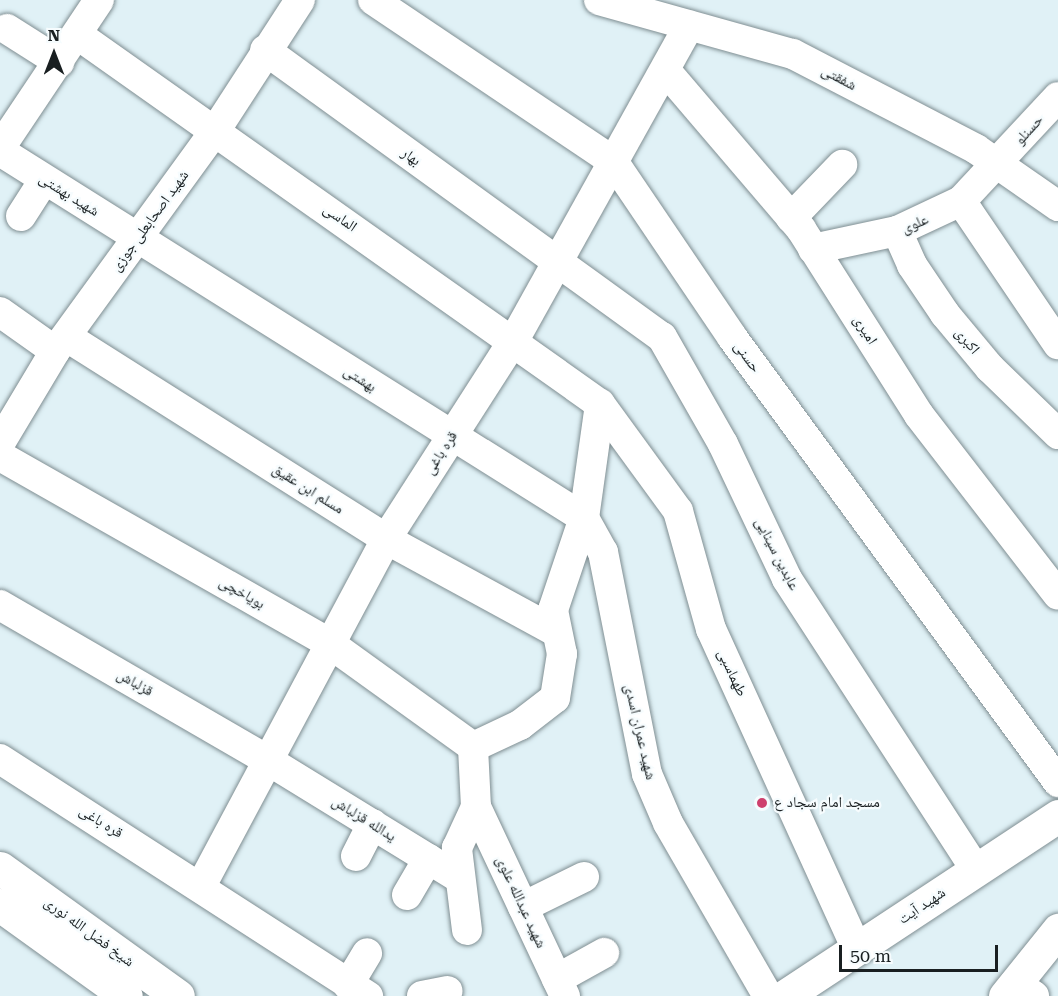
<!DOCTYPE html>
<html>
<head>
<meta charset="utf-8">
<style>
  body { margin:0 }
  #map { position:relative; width:1058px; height:996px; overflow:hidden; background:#e0f1f6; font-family:"Roboto Serif","Noto Naskh Arabic",serif }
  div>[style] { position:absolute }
  .roads { filter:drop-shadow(0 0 2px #7f8e92) drop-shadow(0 0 2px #7f8e92) }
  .minor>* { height:30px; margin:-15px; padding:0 15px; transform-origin:15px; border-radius:15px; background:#fff }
  .major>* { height:33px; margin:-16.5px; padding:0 16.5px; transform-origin:16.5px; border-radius:16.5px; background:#fff }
  .dots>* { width:16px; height:16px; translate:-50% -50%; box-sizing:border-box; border:3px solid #f6fcfe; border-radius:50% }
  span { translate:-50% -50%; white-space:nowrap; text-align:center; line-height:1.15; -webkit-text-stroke:4.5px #f6fcfe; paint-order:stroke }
  .street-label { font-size:15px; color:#191f21 }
  .poi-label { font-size:15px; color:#191f21 }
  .left { translate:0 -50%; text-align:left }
  .north { position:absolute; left:24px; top:24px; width:60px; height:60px; -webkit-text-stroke:4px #f6fcfe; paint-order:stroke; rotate:0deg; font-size:16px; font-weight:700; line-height:24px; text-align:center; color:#191f21 }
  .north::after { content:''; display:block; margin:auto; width:21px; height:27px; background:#191f21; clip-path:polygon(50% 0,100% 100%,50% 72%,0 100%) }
  .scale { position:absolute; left:839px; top:945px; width:159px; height:27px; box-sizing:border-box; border:3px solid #191f21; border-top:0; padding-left:8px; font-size:18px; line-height:21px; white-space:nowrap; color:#191f21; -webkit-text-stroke:4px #f6fcfe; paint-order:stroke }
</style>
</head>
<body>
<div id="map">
  <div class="roads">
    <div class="minor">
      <div style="left:373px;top:0;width:289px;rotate:33.9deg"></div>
      <div style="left:613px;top:161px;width:212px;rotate:55.9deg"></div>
      <div style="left:732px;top:337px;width:552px;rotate:53.77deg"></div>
      <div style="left:599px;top:0;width:201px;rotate:15.6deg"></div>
      <div style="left:793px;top:54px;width:206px;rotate:27.4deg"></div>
      <div style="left:976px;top:149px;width:100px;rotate:34.8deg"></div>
      <div style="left:7px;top:29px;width:62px;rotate:32.4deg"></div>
      <div style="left:78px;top:35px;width:639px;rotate:35.26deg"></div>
      <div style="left:600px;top:404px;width:132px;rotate:53.9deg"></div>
      <div style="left:678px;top:511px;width:123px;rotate:74.4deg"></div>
      <div style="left:711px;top:629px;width:352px;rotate:65.5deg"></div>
      <div style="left:265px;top:50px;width:490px;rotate:35.9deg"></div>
      <div style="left:662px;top:337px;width:123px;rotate:60.3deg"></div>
      <div style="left:723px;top:444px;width:149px;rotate:64.6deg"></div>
      <div style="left:787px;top:579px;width:347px;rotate:57deg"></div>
      <div style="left:666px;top:71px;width:208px;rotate:49.5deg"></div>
      <div style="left:801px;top:229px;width:220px;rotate:57.6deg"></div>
      <div style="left:919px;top:415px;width:227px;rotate:52.3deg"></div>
      <div style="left:0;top:148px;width:178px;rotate:-56.2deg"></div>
      <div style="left:0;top:151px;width:690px;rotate:32.15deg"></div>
      <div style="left:584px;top:518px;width:39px;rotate:61deg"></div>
      <div style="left:603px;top:552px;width:226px;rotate:78.8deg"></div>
      <div style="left:647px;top:774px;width:53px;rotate:66.8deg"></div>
      <div style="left:668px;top:823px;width:200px;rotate:60deg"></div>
      <div style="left:961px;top:201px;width:173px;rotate:55.9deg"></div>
      <div style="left:21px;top:216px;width:43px;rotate:-57.4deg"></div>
      <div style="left:791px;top:218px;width:74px;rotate:-46.1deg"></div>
      <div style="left:897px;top:231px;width:37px;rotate:66deg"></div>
      <div style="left:912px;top:265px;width:59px;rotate:56deg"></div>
      <div style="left:945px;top:314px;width:70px;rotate:50.2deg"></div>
      <div style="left:990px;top:368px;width:95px;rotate:44.1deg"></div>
      <div style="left:813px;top:249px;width:86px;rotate:-12.1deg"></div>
      <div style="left:897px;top:231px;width:71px;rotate:-25.1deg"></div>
      <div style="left:961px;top:201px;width:142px;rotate:-47deg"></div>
      <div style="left:0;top:312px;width:67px;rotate:35.3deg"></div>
      <div style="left:67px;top:337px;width:378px;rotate:32.3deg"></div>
      <div style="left:386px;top:539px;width:192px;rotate:28.6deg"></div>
      <div style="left:0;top:443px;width:107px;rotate:-59.1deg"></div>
      <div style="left:55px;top:351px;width:272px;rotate:-54deg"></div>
      <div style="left:215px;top:131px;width:156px;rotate:-57deg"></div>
      <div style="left:0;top:456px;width:378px;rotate:29.6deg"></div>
      <div style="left:329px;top:643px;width:178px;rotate:35.8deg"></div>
      <div style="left:0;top:605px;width:311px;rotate:30.1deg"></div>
      <div style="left:269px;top:761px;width:223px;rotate:31.6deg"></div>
      <div style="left:473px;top:747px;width:52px;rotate:-25.1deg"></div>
      <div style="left:520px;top:725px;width:44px;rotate:-37.6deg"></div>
      <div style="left:555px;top:698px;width:45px;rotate:-81deg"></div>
      <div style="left:562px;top:654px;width:45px;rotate:-101.6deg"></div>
      <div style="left:553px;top:610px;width:97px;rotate:-71.4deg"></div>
      <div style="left:584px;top:518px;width:115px;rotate:-82deg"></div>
      <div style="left:0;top:759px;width:438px;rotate:32.8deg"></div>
      <div style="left:476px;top:807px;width:209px;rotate:64.8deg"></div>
      <div style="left:356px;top:856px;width:36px;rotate:-63deg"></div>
      <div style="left:201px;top:886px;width:393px;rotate:-61.9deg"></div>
      <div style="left:386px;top:539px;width:237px;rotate:-57.3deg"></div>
      <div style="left:514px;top:340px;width:360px;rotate:-60.9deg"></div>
      <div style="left:407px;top:895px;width:42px;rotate:-59.7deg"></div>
      <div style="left:523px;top:907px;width:68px;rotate:-26.2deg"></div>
      <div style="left:467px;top:930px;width:83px;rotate:-97deg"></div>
      <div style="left:457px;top:848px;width:45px;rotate:-65.1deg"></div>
      <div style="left:476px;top:807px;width:60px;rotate:-92.9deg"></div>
      <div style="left:557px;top:979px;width:54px;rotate:-29deg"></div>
      <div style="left:1015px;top:983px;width:23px;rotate:34deg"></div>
      <div style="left:348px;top:985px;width:37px;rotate:-59deg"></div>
      <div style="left:422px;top:996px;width:26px;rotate:-11deg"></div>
    </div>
    <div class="major">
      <div style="left:0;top:868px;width:219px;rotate:35.7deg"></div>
      <div style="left:0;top:905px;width:155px;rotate:35.8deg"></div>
      <div style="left:785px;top:996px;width:327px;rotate:-33.4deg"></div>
      <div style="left:1005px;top:996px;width:85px;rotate:-51.2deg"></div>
    </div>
  </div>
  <div class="dots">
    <div style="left:762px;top:803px;background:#ce406d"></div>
  </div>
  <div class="street-label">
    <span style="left:839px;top:78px;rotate:28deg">شفقتی</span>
    <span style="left:1029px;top:130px;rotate:-48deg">حسنلو</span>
    <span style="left:411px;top:157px;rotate:36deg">بهار</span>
    <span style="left:69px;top:195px;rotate:32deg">شهید بهشتی</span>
    <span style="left:340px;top:218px;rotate:35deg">الماسی</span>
    <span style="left:150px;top:221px;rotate:-54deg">شهید اصحابعلی جوزی</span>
    <span style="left:915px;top:224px;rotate:-22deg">علوی</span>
    <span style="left:865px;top:330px;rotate:58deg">امیری</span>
    <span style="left:967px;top:341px;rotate:50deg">اکبری</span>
    <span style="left:747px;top:357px;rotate:54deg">حسنی</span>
    <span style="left:360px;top:379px;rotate:33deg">بهشتی</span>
    <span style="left:441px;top:453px;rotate:-57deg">قره باغی</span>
    <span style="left:308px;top:489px;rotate:32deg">مسلم ابن عقیق</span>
    <span style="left:777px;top:554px;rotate:63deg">عابدین سینایی</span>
    <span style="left:242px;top:593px;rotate:30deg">بویاخچی</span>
    <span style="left:732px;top:673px;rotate:65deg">طهماسبی</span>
    <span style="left:135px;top:683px;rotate:30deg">قزلباش</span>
    <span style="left:640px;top:732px;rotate:77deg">شهید عمران اسدی</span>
    <span style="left:364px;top:819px;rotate:32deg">یدالله قزلباش</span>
    <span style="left:101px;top:822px;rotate:32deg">قره باغی</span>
    <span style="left:521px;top:902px;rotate:65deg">شهید عبدالله علوی</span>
    <span style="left:922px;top:906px;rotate:-34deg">شهید آیت</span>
    <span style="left:89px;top:932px;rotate:36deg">شیخ فضل الله نوری</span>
  </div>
  <div class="poi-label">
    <span class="left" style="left:774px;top:803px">مسجد امام سجاد ع</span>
  </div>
  <div class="north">N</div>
  <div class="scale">50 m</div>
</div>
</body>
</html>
